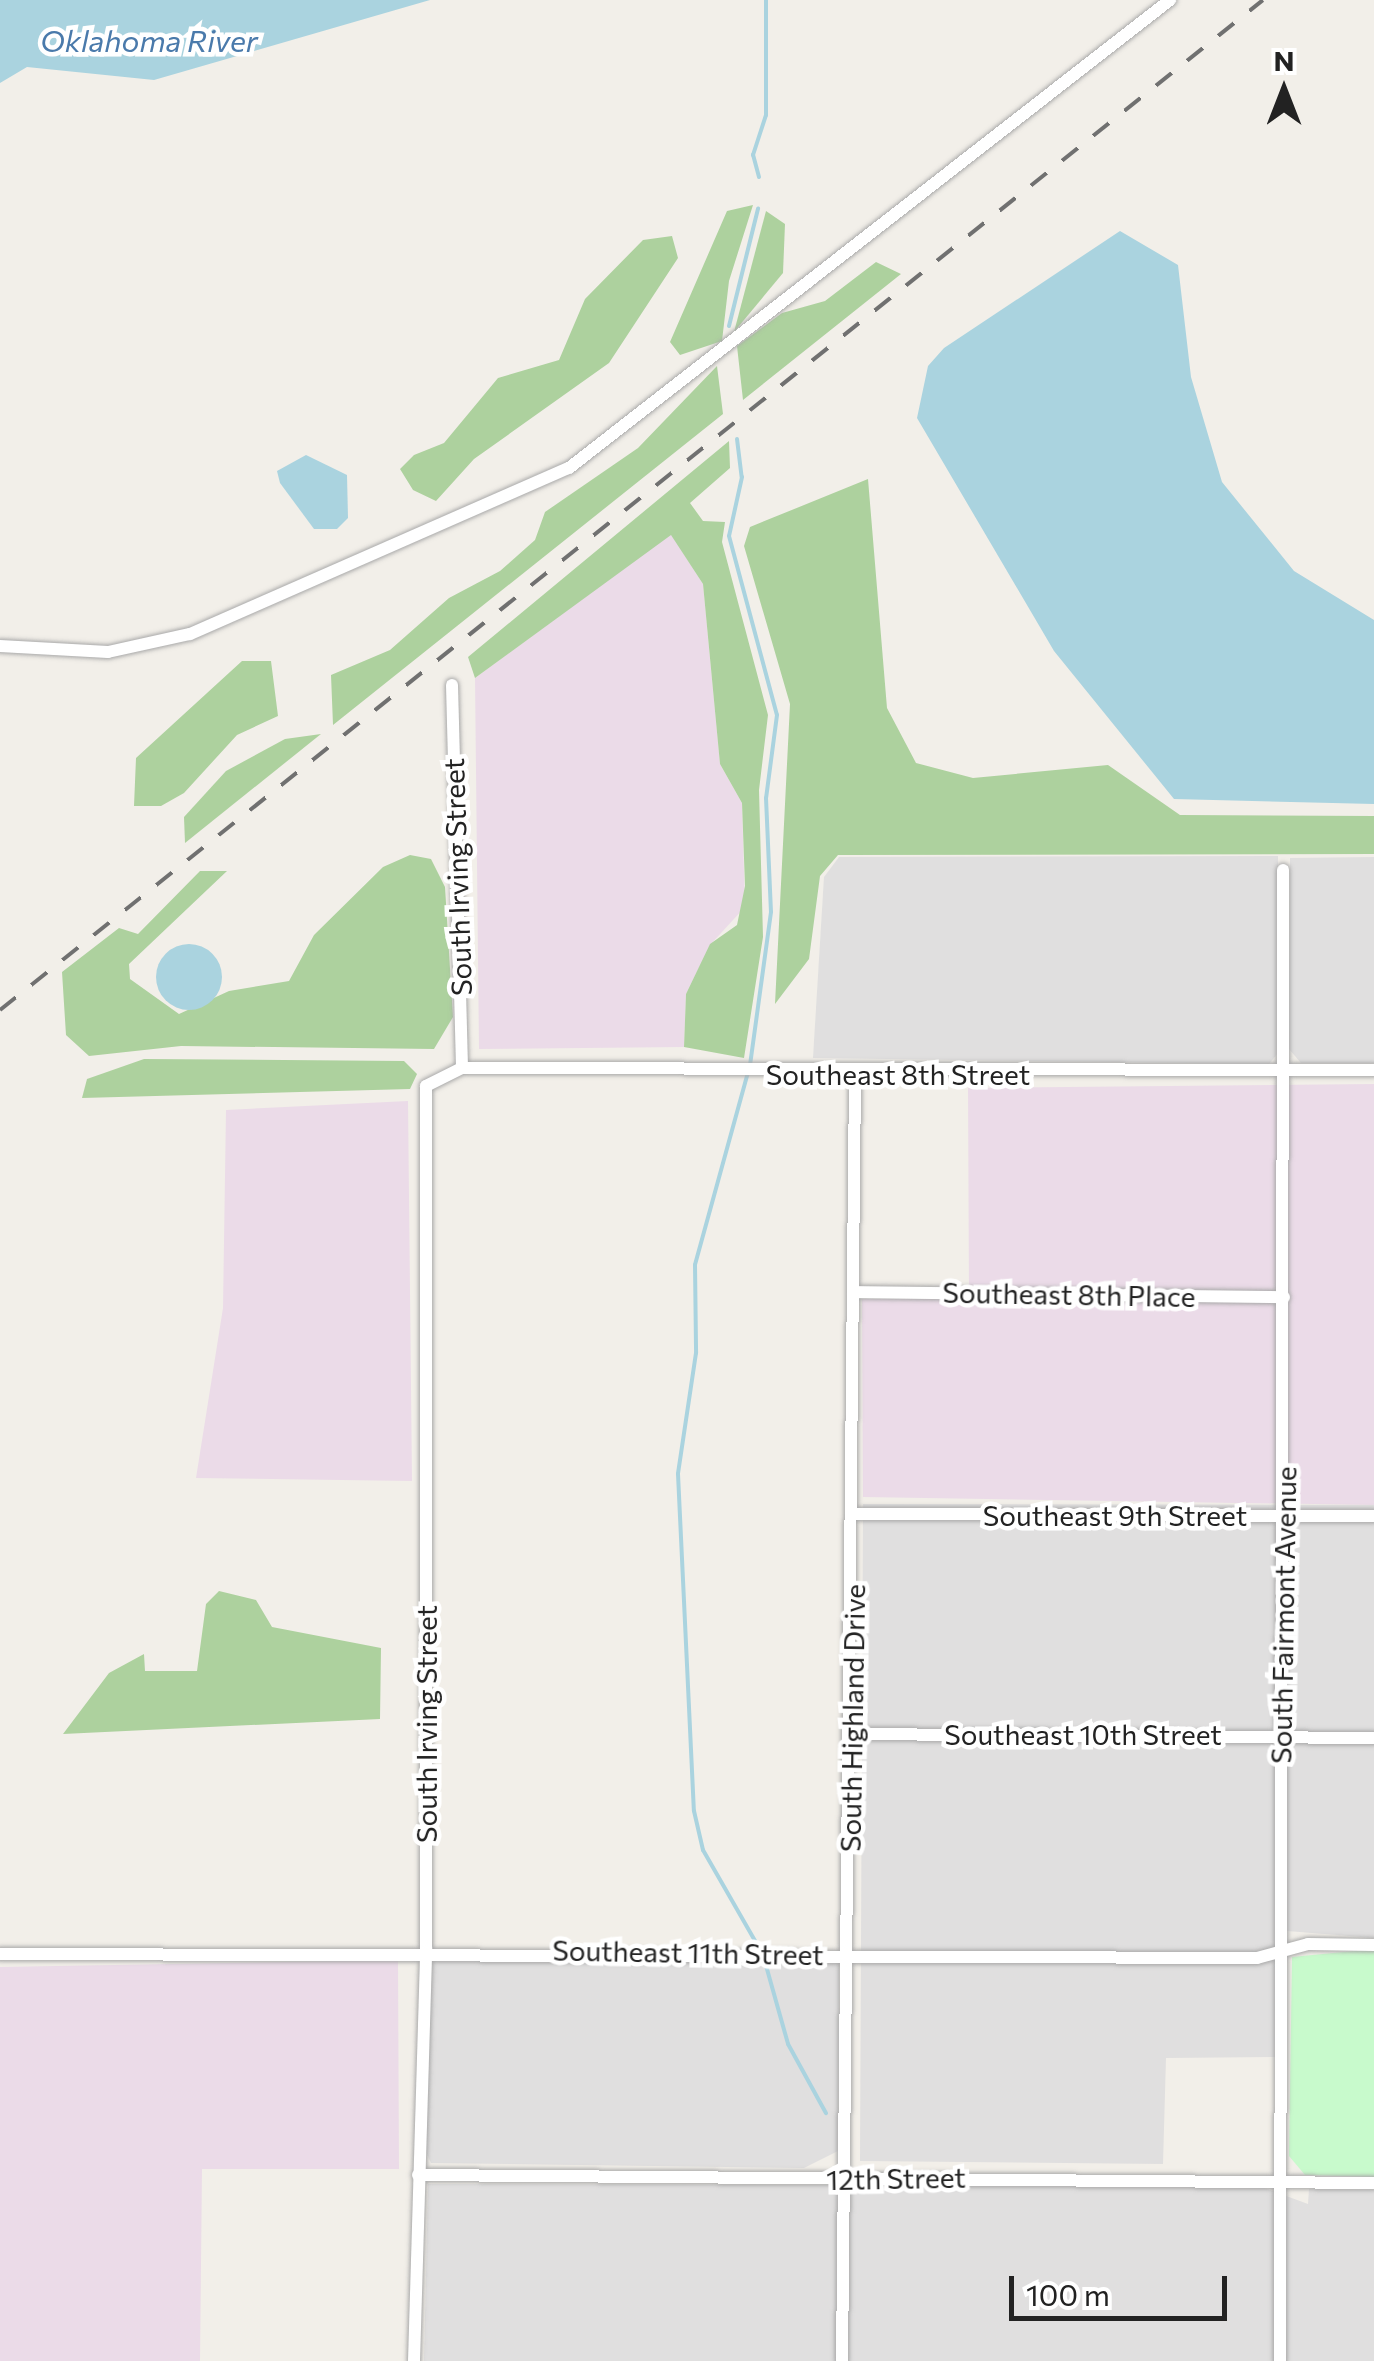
<!DOCTYPE html>
<html>
<head>
<meta charset="utf-8">
<style>
  body { margin:0 }
  #map { position:relative; width:1374px; height:2361px; overflow:hidden; background:#f2efe9; font-family:Commissioner,sans-serif }
  div>[style] { position:absolute }
  .residential>* { inset:0; background:#e0dfdf }
  .industrial>* { inset:0; background:#ebdbe8 }
  .forest>* { inset:0; background:#add19e }
  .park>* { inset:0; background:#c8facc }
  .water>* { inset:0; background:#aad3df }
  .round { border-radius:50% }
  .stream>* { height:4px; margin:-2px; padding:0 2px; transform-origin:2px; border-radius:2px; background:#aad3df }
  .roads { filter:drop-shadow(0 0 2px #a9a9a9) drop-shadow(0 0 2px #a9a9a9) }
  .minor>* { height:12px; margin:-6px; padding:0 6px; transform-origin:6px; border-radius:6px; background:#fff }
  .rail>* { height:4px; margin-top:-2px; transform-origin:0; background:repeating-linear-gradient(90deg,#707070 0 20px,transparent 0 40px) }
  span { translate:-50% -50%; white-space:nowrap; text-align:center; line-height:1.15; -webkit-text-stroke:9px #fff; paint-order:stroke }
  .street-label { font-size:28px; color:#222 }
  .water-label { font-size:30px; color:#4a7aab; font-style:italic }
  .north { position:absolute; left:1234px; top:40px; width:100px; height:100px; -webkit-text-stroke:8px #fff; paint-order:stroke; rotate:0deg; font-size:28px; font-weight:700; line-height:40px; text-align:center; color:#222 }
  .north::after { content:''; display:block; margin:auto; width:35px; height:45px; background:#222; clip-path:polygon(50% 0,100% 100%,50% 72%,0 100%) }
  .scale { position:absolute; left:1009px; top:2276px; width:218px; height:45px; box-sizing:border-box; border:5px solid #222; border-top:0; padding-left:12px; font-size:30px; line-height:35px; white-space:nowrap; color:#222; -webkit-text-stroke:8px #fff; paint-order:stroke }
</style>
</head>
<body>
<div id="map">
  <div class="residential">
    <div style="clip-path:polygon(1278px 856px,1278px 1053px,1269px 1064px,813px 1058px,824px 877px,839px 857px)"></div>
    <div style="clip-path:polygon(1374px 857px,1374px 1063px,1301px 1063px,1289px 1049px,1290px 858px)"></div>
    <div style="clip-path:polygon(863px 1504px,1374px 1505px,1374px 1938px,1275px 1930px,1275px 2057px,1166px 2058px,1163px 2164px,860px 2161px)"></div>
    <div style="clip-path:polygon(432px 1960px,839px 1963px,838px 2151px,804px 2168px,431px 2163px,424px 2148px)"></div>
    <div style="clip-path:polygon(428px 2184px,1259px 2186px,1308px 2204px,1309px 2189px,1374px 2190px,1374px 2361px,424px 2361px)"></div>
  </div>
  <div class="industrial">
    <div style="clip-path:polygon(671px 534px,703px 584px,720px 764px,742px 803px,745px 907px,710px 945px,686px 994px,684px 1047px,479px 1049px,475px 678px)"></div>
    <div style="clip-path:polygon(1374px 1084px,1374px 1505px,863px 1497px,862px 1299px,969px 1298px,968px 1088px)"></div>
    <div style="clip-path:polygon(408px 1101px,412px 1481px,196px 1478px,223px 1308px,226px 1110px)"></div>
    <div style="clip-path:polygon(398px 1960px,399px 2169px,202px 2169px,200px 2361px,0 2361px,0 1967px)"></div>
  </div>
  <div class="forest">
    <div style="clip-path:polygon(753px 205px,729px 281px,722px 341px,680px 355px,670px 342px,727px 211px)"></div>
    <div style="clip-path:polygon(766px 211px,785px 224px,783px 273px,734px 332px)"></div>
    <div style="clip-path:polygon(672px 236px,678px 258px,609px 363px,474px 459px,436px 501px,413px 490px,400px 469px,414px 455px,444px 443px,498px 378px,559px 360px,585px 299px,643px 240px)"></div>
    <div style="clip-path:polygon(876px 262px,901px 274px,743px 400px,737px 346px,782px 313px,825px 301px)"></div>
    <div style="clip-path:polygon(717px 366px,723px 414px,333px 725px,331px 675px,390px 650px,449px 598px,500px 571px,535px 540px,545px 512px,638px 448px)"></div>
    <div style="clip-path:polygon(729px 441px,730px 468px,690px 503px,703px 521px,725px 522px,722px 542px,768px 715px,759px 790px,763px 937px,744px 1058px,684px 1047px,686px 994px,710px 944px,737px 925px,745px 886px,742px 803px,720px 764px,703px 584px,671px 535px,475px 678px,468px 657px)"></div>
    <div style="clip-path:polygon(868px 479px,887px 708px,916px 763px,973px 778px,1108px 765px,1180px 815px,1374px 816px,1374px 854px,838px 855px,820px 876px,809px 959px,775px 1004px,790px 704px,744px 546px,750px 527px)"></div>
    <div style="clip-path:polygon(242px 661px,271px 661px,278px 716px,237px 735px,184px 793px,161px 806px,134px 806px,136px 758px)"></div>
    <div style="clip-path:polygon(321px 734px,185px 843px,184px 817px,226px 771px,285px 739px)"></div>
    <div style="clip-path:polygon(410px 855px,431px 859px,445px 887px,453px 1017px,434px 1049px,181px 1046px,89px 1056px,66px 1035px,62px 972px,119px 928px,138px 934px,200px 871px,227px 871px,129px 964px,130px 979px,179px 1014px,229px 991px,289px 981px,314px 935px,383px 867px)"></div>
    <div style="clip-path:polygon(144px 1059px,404px 1061px,417px 1074px,410px 1089px,82px 1098px,87px 1079px)"></div>
    <div style="clip-path:polygon(219px 1591px,256px 1600px,272px 1627px,381px 1648px,380px 1719px,63px 1734px,109px 1673px,144px 1654px,145px 1671px,197px 1671px,206px 1604px)"></div>
  </div>
  <div class="park">
    <div style="clip-path:polygon(1374px 1949px,1374px 2177px,1305px 2175px,1289px 2156px,1292px 1957px)"></div>
  </div>
  <div class="water">
    <div style="clip-path:polygon(0 0,430px 0,154px 80px,27px 67px,0 83px)"></div>
    <div style="clip-path:polygon(1120px 231px,1178px 265px,1191px 377px,1222px 482px,1294px 571px,1374px 620px,1374px 804px,1174px 799px,1054px 651px,917px 418px,928px 366px,944px 348px)"></div>
    <div style="clip-path:polygon(306px 455px,347px 475px,348px 518px,337px 529px,314px 529px,280px 483px,277px 471px)"></div>
    <div class="round" style="left:156px;top:944px;width:66px;height:66px"></div>
  </div>
  <div class="stream">
    <div style="left:759px;top:177px;width:23px;rotate:-105deg"></div>
    <div style="left:753px;top:155px;width:42px;rotate:-72deg"></div>
    <div style="left:766px;top:115px;width:115px;rotate:-90deg"></div>
    <div style="left:729px;top:326px;width:121px;rotate:-76.1deg"></div>
    <div style="left:737px;top:439px;width:38px;rotate:83deg"></div>
    <div style="left:742px;top:477px;width:60px;rotate:102.4deg"></div>
    <div style="left:729px;top:536px;width:185px;rotate:75deg"></div>
    <div style="left:777px;top:715px;width:84px;rotate:97.5deg"></div>
    <div style="left:766px;top:798px;width:114px;rotate:87.5deg"></div>
    <div style="left:771px;top:912px;width:154px;rotate:97.8deg"></div>
    <div style="left:750px;top:1065px;width:207px;rotate:105.4deg"></div>
    <div style="left:695px;top:1265px;width:88px;rotate:89.3deg"></div>
    <div style="left:696px;top:1353px;width:122px;rotate:98.5deg"></div>
    <div style="left:678px;top:1474px;width:337px;rotate:87.3deg"></div>
    <div style="left:694px;top:1811px;width:40px;rotate:77deg"></div>
    <div style="left:703px;top:1850px;width:119px;rotate:60.2deg"></div>
    <div style="left:765px;top:1962px;width:85px;rotate:74.3deg"></div>
    <div style="left:788px;top:2044px;width:79px;rotate:61.2deg"></div>
  </div>
  <div class="roads">
    <div class="minor">
      <div style="left:0;top:646px;width:108px;rotate:3.2deg"></div>
      <div style="left:108px;top:652px;width:84px;rotate:-12.4deg"></div>
      <div style="left:190px;top:634px;width:414px;rotate:-23.7deg"></div>
      <div style="left:569px;top:468px;width:762px;rotate:-37.91deg"></div>
      <div style="left:452px;top:685px;width:383px;rotate:88.5deg"></div>
      <div style="left:853px;top:1292px;width:431px;rotate:0.7deg"></div>
      <div style="left:855px;top:1514px;width:519px;rotate:0.22deg"></div>
      <div style="left:852px;top:1734px;width:522px;rotate:0.44deg"></div>
      <div style="left:0;top:1954px;width:1257px;rotate:0.18deg"></div>
      <div style="left:1257px;top:1958px;width:53px;rotate:-15.4deg"></div>
      <div style="left:1308px;top:1944px;width:66px;rotate:0.9deg"></div>
      <div style="left:418px;top:2175px;width:956px;rotate:0.48deg"></div>
      <div style="left:414px;top:2361px;width:412px;rotate:-88.3deg"></div>
      <div style="left:426px;top:1949px;width:863px;rotate:-90deg"></div>
      <div style="left:426px;top:1086px;width:40px;rotate:-26.6deg"></div>
      <div style="left:462px;top:1068px;width:912px;rotate:0.13deg"></div>
      <div style="left:842px;top:2361px;width:1285px;rotate:-89.42deg"></div>
      <div style="left:1280px;top:2361px;width:1491px;rotate:-89.88deg"></div>
    </div>
  </div>
  <div class="rail">
    <div style="left:0;top:1010px;width:1617px;rotate:-38.65deg"></div>
  </div>
  <div class="street-label">
    <span style="left:457px;top:877px;rotate:-92deg">South Irving Street</span>
    <span style="left:898px;top:1074px">Southeast 8th Street</span>
    <span style="left:1069px;top:1294px;rotate:1deg">Southeast 8th Place</span>
    <span style="left:1115px;top:1515px">Southeast 9th Street</span>
    <span style="left:1283px;top:1615px;rotate:-89deg">South Fairmont Avenue</span>
    <span style="left:852px;top:1718px;rotate:-89deg">South Highland Drive</span>
    <span style="left:426px;top:1724px;rotate:-90deg">South Irving Street</span>
    <span style="left:1083px;top:1734px">Southeast 10th Street</span>
    <span style="left:688px;top:1952px;rotate:1deg">Southeast 11th Street</span>
    <span style="left:896px;top:2178px;rotate:-1deg">12th Street</span>
  </div>
  <div class="water-label">
    <span style="left:149px;top:40px">Oklahoma River</span>
  </div>
  <div class="north">N</div>
  <div class="scale">100 m</div>
</div>
</body>
</html>
